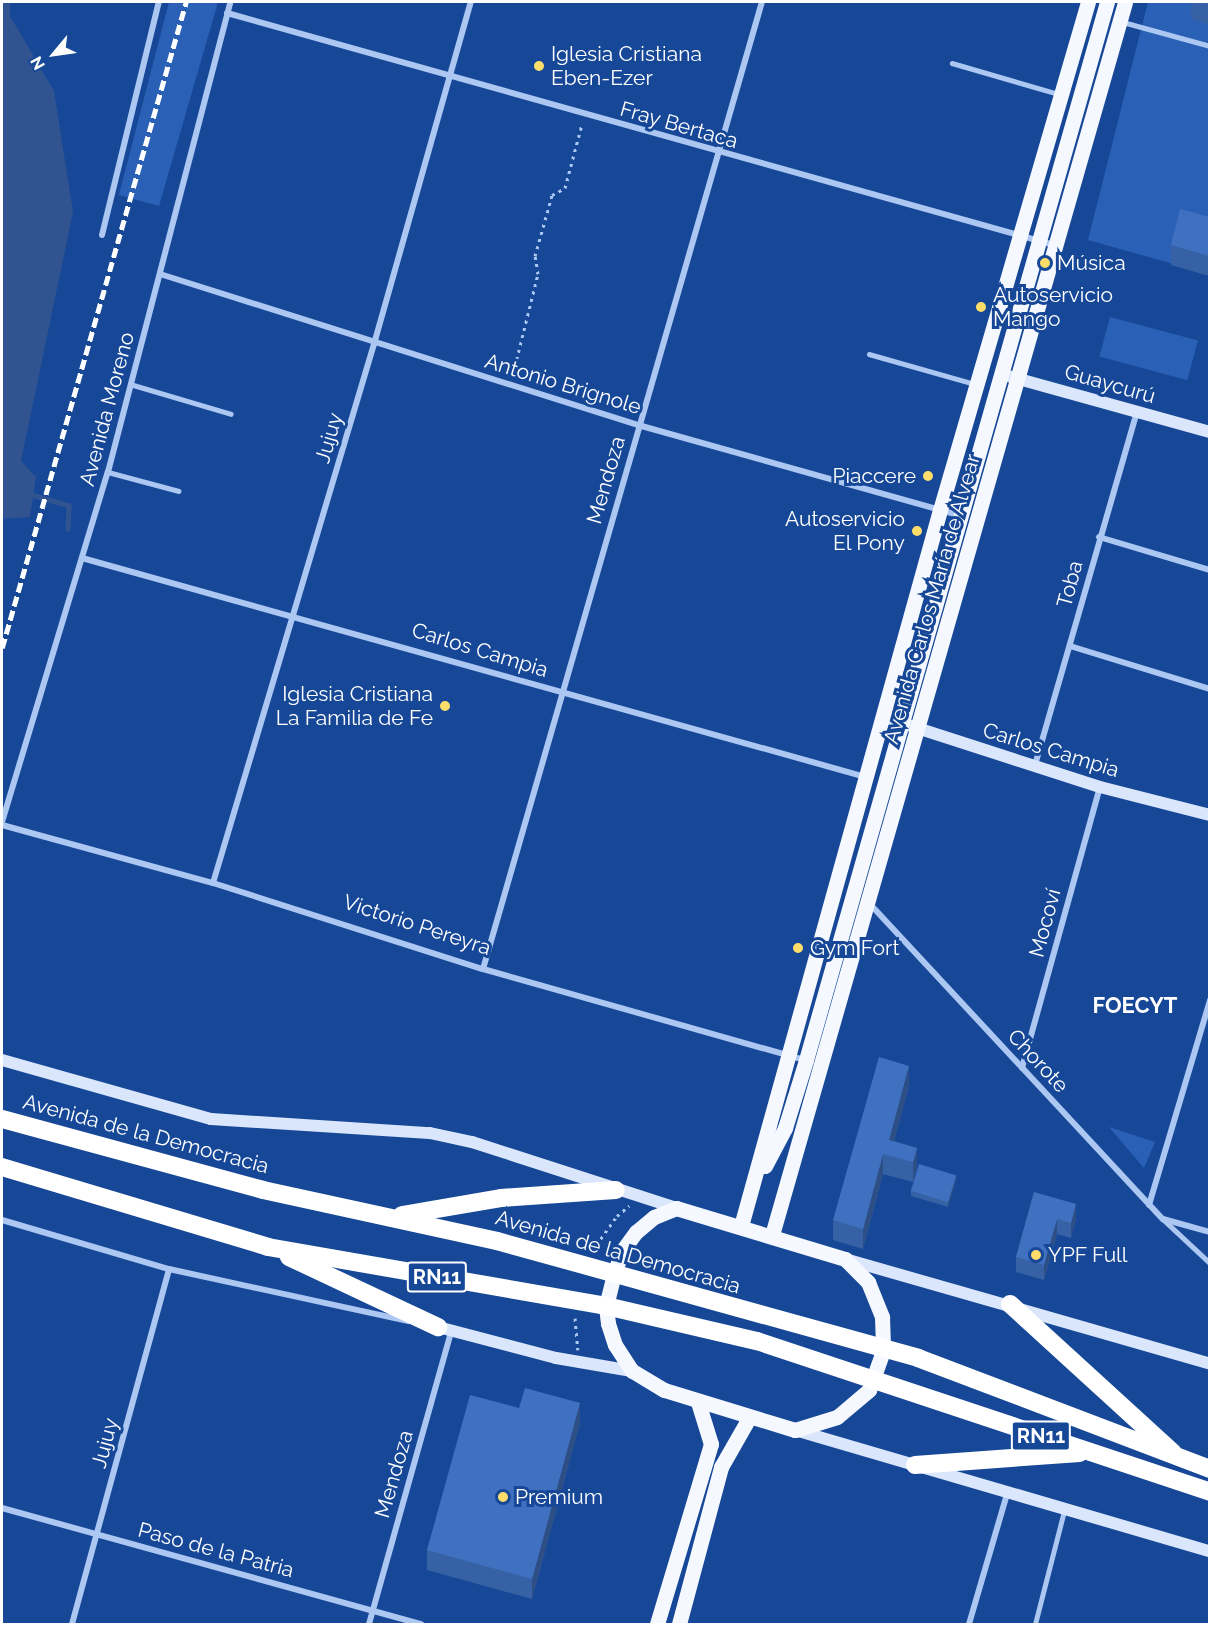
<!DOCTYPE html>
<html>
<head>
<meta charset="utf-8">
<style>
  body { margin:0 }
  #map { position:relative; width:1211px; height:1626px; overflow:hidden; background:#174898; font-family:Raleway,sans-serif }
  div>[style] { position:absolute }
  .green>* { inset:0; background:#2a61b6; transform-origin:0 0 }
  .water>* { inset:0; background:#315490 }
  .stream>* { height:4.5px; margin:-2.25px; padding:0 2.25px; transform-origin:2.25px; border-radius:2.25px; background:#315490 }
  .path>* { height:3px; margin-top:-1.5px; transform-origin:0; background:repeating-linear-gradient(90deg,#abc7f2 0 3px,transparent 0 7.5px) }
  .lane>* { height:4.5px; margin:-2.25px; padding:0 2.25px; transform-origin:2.25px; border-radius:2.25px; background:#abc7f2 }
  .street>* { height:6px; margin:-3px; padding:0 3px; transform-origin:3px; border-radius:3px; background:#abc7f2 }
  .secondary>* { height:12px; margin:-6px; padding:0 6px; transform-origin:6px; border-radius:6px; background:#d9e6fc }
  .primary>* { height:15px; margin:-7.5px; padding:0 7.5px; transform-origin:7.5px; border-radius:7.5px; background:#f5f9ff }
  .highway>* { height:18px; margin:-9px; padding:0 9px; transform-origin:9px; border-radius:9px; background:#fff }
  .rail>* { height:4.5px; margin-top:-2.25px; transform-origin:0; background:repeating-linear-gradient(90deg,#fff 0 10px,transparent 0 14.5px) }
  .wall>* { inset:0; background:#3761a5 }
  .shaded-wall>* { inset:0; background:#2d4f86 }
  .building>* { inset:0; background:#4071c0; transform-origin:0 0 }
  .dots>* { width:16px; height:16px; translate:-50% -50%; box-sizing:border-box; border:3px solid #174898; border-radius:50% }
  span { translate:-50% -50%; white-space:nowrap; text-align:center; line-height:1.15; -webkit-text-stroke:6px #174898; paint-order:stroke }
  .shield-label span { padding:2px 4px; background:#174898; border:2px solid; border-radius:4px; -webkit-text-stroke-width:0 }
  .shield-label { font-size:20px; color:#fff; font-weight:700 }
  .poi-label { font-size:21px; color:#fff }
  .left { translate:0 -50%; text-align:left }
  .right { translate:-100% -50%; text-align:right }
  .street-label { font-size:21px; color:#fff }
  .neighbourhood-label { font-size:22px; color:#fff; font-weight:700 }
  .frame { position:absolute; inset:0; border:3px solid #fff; pointer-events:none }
  .north { position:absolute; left:24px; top:24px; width:60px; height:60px; -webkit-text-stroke:4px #174898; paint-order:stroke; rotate:241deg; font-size:16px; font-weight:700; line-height:24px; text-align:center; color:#fff }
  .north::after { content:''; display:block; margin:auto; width:21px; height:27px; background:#fff; clip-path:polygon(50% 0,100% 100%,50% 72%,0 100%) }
</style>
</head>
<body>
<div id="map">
  <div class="green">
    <div style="clip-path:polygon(169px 2px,218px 2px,159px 206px,119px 195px)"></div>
    <div style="clip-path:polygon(1148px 2px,1209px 2px,1209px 274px,1088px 240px)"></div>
    <div style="left:1110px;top:317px;width:91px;height:41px;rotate:15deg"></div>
    <div style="clip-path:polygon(1109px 1127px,1155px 1142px,1144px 1168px)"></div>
  </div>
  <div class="water">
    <div style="clip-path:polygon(2px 2px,10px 2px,10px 16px,54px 91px,73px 212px,21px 461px,36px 477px,30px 517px,2px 519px)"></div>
  </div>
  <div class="stream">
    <div style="left:33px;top:495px;width:37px;rotate:16deg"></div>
    <div style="left:69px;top:505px;width:24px;rotate:92deg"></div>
  </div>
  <div class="path">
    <div style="left:513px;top:374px;width:103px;rotate:-76deg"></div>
    <div style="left:538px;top:274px;width:18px;rotate:-99deg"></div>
    <div style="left:535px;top:256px;width:63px;rotate:-74.4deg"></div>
    <div style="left:552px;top:195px;width:15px;rotate:-28deg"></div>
    <div style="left:565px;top:188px;width:66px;rotate:-75.1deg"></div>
    <div style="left:592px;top:1251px;width:43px;rotate:-54.5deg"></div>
    <div style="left:617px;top:1216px;width:16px;rotate:-40deg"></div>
    <div style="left:575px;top:1318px;width:32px;rotate:85deg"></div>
  </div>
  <div class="lane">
    <div style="left:1123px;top:22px;width:90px;rotate:15.4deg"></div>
    <div style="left:952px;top:63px;width:111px;rotate:16.2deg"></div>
    <div style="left:869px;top:354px;width:110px;rotate:15.8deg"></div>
    <div style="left:130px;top:384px;width:105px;rotate:16.5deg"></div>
    <div style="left:108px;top:472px;width:73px;rotate:15deg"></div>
    <div style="left:1165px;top:1221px;width:62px;rotate:43deg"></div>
    <div style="left:1035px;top:1624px;width:117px;rotate:-75.6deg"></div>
  </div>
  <div class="street">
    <div style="left:227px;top:13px;width:859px;rotate:15.67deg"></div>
    <div style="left:102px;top:235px;width:240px;rotate:-76.3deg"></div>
    <div style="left:160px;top:274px;width:501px;rotate:17.53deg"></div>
    <div style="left:638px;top:425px;width:333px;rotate:15.7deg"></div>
    <div style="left:1099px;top:537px;width:116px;rotate:16.6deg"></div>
    <div style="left:82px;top:558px;width:814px;rotate:15.61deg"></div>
    <div style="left:1070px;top:646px;width:146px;rotate:17.1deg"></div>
    <div style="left:1035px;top:765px;width:368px;rotate:-73.9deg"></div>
    <div style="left:2px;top:822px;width:366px;rotate:-73.2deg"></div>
    <div style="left:108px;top:472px;width:486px;rotate:-75.4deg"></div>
    <div style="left:2px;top:825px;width:219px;rotate:15.4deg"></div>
    <div style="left:213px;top:883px;width:283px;rotate:17.7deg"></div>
    <div style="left:483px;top:969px;width:334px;rotate:15.8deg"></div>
    <div style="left:213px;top:883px;width:563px;rotate:-73.37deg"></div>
    <div style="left:374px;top:344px;width:355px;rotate:-74.2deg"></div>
    <div style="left:869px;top:903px;width:432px;rotate:47.1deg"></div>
    <div style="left:1163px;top:1219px;width:49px;rotate:15.5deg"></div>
    <div style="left:483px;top:969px;width:1006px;rotate:-73.91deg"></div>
    <div style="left:1022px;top:1068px;width:292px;rotate:-74.5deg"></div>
    <div style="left:1149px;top:1205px;width:214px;rotate:-73.4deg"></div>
    <div style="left:2px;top:1220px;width:174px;rotate:16.4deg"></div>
    <div style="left:169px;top:1269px;width:245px;rotate:12.3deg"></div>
    <div style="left:2px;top:1508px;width:435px;rotate:15.5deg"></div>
    <div style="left:72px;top:1624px;width:368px;rotate:-74.7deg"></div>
    <div style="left:369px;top:1624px;width:303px;rotate:-74.3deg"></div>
    <div style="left:969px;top:1624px;width:135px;rotate:-73.7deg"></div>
  </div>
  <div class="secondary">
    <div style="left:1008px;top:376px;width:210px;rotate:15.5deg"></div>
    <div style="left:883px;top:717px;width:228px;rotate:17.9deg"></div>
    <div style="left:1100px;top:787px;width:114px;rotate:14.3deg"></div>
    <div style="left:2px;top:1060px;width:217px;rotate:15.8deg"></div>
    <div style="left:211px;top:1119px;width:219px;rotate:3.7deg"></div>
    <div style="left:430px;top:1133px;width:43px;rotate:12.1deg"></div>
    <div style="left:472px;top:1142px;width:214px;rotate:17.9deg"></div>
    <div style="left:845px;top:1259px;width:380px;rotate:16deg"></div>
    <div style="left:438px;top:1327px;width:122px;rotate:14.7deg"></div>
    <div style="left:556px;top:1358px;width:77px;rotate:9.7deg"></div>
    <div style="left:795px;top:1430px;width:432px;rotate:16.3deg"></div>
  </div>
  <div class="primary">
    <div style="left:765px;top:1166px;width:43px;rotate:-62.2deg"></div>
    <div style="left:785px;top:1128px;width:71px;rotate:-72.8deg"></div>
    <div style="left:806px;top:1060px;width:1100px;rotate:-74.12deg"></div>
    <div style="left:676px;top:1208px;width:177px;rotate:16.8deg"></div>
    <div style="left:845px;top:1259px;width:33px;rotate:45deg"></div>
    <div style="left:868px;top:1282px;width:38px;rotate:68deg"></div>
    <div style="left:882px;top:1317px;width:34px;rotate:88deg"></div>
    <div style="left:883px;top:1351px;width:41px;rotate:109.7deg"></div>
    <div style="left:869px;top:1390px;width:42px;rotate:139.8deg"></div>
    <div style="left:837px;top:1417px;width:44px;rotate:162.8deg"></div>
    <div style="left:795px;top:1430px;width:137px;rotate:-163deg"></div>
    <div style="left:664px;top:1390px;width:37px;rotate:-149deg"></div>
    <div style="left:632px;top:1371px;width:31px;rotate:-123deg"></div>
    <div style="left:615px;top:1345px;width:23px;rotate:-108deg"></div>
    <div style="left:608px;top:1323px;width:17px;rotate:-97deg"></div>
    <div style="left:606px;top:1306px;width:33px;rotate:-76deg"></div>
    <div style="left:614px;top:1274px;width:24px;rotate:-71deg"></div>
    <div style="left:622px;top:1251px;width:24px;rotate:-54deg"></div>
    <div style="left:636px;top:1232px;width:23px;rotate:-40deg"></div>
    <div style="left:654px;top:1217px;width:24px;rotate:-22deg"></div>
    <div style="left:741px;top:1226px;width:743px;rotate:-74.47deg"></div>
    <div style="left:940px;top:510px;width:529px;rotate:-73.76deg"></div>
    <div style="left:772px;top:1235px;width:1283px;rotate:-74.02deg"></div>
    <div style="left:657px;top:1624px;width:188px;rotate:-73.3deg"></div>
    <div style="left:711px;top:1444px;width:44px;rotate:-107.2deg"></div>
    <div style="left:679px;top:1624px;width:163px;rotate:-75deg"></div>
    <div style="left:721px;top:1467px;width:56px;rotate:-60.3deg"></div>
  </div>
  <div class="highway">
    <div style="left:2px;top:1119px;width:270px;rotate:15.2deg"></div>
    <div style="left:263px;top:1190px;width:239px;rotate:12.3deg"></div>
    <div style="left:497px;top:1241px;width:437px;rotate:15.5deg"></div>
    <div style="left:918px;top:1358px;width:312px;rotate:20.8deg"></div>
    <div style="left:2px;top:1167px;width:278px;rotate:16.7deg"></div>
    <div style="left:268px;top:1247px;width:343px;rotate:9.9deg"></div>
    <div style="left:606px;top:1306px;width:155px;rotate:13.1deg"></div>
    <div style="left:757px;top:1341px;width:478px;rotate:18.4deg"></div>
    <div style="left:402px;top:1215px;width:100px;rotate:-9.7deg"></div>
    <div style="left:501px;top:1198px;width:115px;rotate:-4deg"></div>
    <div style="left:289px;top:1257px;width:165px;rotate:25.2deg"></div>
    <div style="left:1010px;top:1304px;width:221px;rotate:42.4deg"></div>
    <div style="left:915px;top:1465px;width:165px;rotate:-4.2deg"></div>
  </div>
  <div class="rail">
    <div style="left:2px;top:648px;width:672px;rotate:-74.1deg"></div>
  </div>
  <div class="wall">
    <div style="clip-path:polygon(1191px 2px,1209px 2px,1209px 25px,1191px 19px)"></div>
    <div style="clip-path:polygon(1209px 217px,1209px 276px,1171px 265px,1171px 245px)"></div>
    <div style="clip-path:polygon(909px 1086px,894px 1141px,917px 1148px,917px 1168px,913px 1182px,883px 1174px,863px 1249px,833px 1240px,833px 1220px)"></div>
    <div style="clip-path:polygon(956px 1180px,948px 1207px,911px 1196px,911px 1191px)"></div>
    <div style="clip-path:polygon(1034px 1192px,1076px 1219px,1071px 1238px,1057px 1234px,1044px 1280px,1016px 1272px,1016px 1257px)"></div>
    <div style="clip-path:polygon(519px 1408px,580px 1423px,532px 1599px,427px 1570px,427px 1550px)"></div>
  </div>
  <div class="shaded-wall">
    <div style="clip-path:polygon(909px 1066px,909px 1086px,890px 1156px,889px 1140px)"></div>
    <div style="clip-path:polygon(917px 1148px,917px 1168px,913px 1182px,913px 1162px)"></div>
    <div style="clip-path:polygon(883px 1154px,883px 1174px,863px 1249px,863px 1229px)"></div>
    <div style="clip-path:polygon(956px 1175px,956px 1180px,948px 1207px,948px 1202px)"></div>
    <div style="clip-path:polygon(1076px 1204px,1076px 1219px,1071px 1238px,1071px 1223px)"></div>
    <div style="clip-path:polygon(1057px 1219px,1057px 1234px,1044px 1280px,1044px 1265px)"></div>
    <div style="clip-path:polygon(580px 1403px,580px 1423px,532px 1599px,532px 1579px)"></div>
  </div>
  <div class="building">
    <div style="clip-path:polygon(1199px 2px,1209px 2px,1209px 4px)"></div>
    <div style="clip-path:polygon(1180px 209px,1209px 217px,1209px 256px,1171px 245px)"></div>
    <div style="clip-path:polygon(879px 1057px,909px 1066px,889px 1140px,917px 1148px,913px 1162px,883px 1154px,863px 1229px,833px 1220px)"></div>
    <div style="left:919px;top:1164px;width:39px;height:28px;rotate:17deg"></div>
    <div style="clip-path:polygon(1034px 1192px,1076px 1204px,1071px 1223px,1057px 1219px,1044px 1265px,1016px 1257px)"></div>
    <div style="clip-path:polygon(525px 1388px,580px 1403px,532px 1579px,427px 1550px,470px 1395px,519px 1408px)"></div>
  </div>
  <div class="dots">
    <div style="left:539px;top:66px;background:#ffdd6b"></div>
    <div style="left:1045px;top:263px;background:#ffdd6b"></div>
    <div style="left:981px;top:307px;background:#ffdd6b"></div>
    <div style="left:928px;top:476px;background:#ffdd6b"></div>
    <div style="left:917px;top:531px;background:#ffdd6b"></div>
    <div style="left:445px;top:706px;background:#ffdd6b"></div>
    <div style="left:798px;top:948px;background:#ffdd6b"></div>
    <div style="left:1036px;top:1255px;background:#ffdd6b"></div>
    <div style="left:503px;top:1497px;background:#ffdd6b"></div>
  </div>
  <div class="shield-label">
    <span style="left:437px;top:1277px">RN11</span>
    <span style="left:1041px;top:1436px">RN11</span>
  </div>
  <div class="poi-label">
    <span class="left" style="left:551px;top:66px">Iglesia Cristiana<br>Eben-Ezer</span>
    <span class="left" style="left:1057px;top:263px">Música</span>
    <span class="left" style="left:993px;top:307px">Autoservicio<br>Mango</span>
    <span class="right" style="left:916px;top:476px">Piaccere</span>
    <span class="right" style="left:905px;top:531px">Autoservicio<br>El Pony</span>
    <span class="right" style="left:433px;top:706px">Iglesia Cristiana<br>La Familia de Fe</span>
    <span class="left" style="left:810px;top:948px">Gym Fort</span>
    <span class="left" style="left:1048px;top:1255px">YPF Full</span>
    <span class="left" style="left:515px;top:1497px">Premium</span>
  </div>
  <div class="street-label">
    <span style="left:679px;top:125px;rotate:16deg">Fray Bertaca</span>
    <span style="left:563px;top:384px;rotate:17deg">Antonio Brignole</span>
    <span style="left:1110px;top:384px;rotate:16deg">Guaycurú</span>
    <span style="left:107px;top:409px;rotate:-75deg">Avenida Moreno</span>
    <span style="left:329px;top:438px;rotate:-74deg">Jujuy</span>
    <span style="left:606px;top:480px;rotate:-74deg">Mendoza</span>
    <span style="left:1070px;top:584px;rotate:-75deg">Toba</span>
    <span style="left:932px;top:599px;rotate:-74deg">Avenida Carlos María de Alvear</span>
    <span style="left:480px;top:650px;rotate:17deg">Carlos Campia</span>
    <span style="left:1051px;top:750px;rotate:17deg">Carlos Campia</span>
    <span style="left:1045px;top:923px;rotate:-75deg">Mocoví</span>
    <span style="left:417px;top:925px;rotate:18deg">Victorio Pereyra</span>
    <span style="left:1038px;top:1061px;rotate:47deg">Chorote</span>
    <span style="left:146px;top:1134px;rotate:15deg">Avenida de la Democracia</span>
    <span style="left:618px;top:1252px;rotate:16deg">Avenida de la Democracia</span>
    <span style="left:105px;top:1443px;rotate:-75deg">Jujuy</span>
    <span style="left:394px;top:1474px;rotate:-74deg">Mendoza</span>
    <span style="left:216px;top:1550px;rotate:15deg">Paso de la Patria</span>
  </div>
  <div class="neighbourhood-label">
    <span style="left:1135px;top:1006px">FOECYT</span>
  </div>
  <div class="frame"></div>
  <div class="north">N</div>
</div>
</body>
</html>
